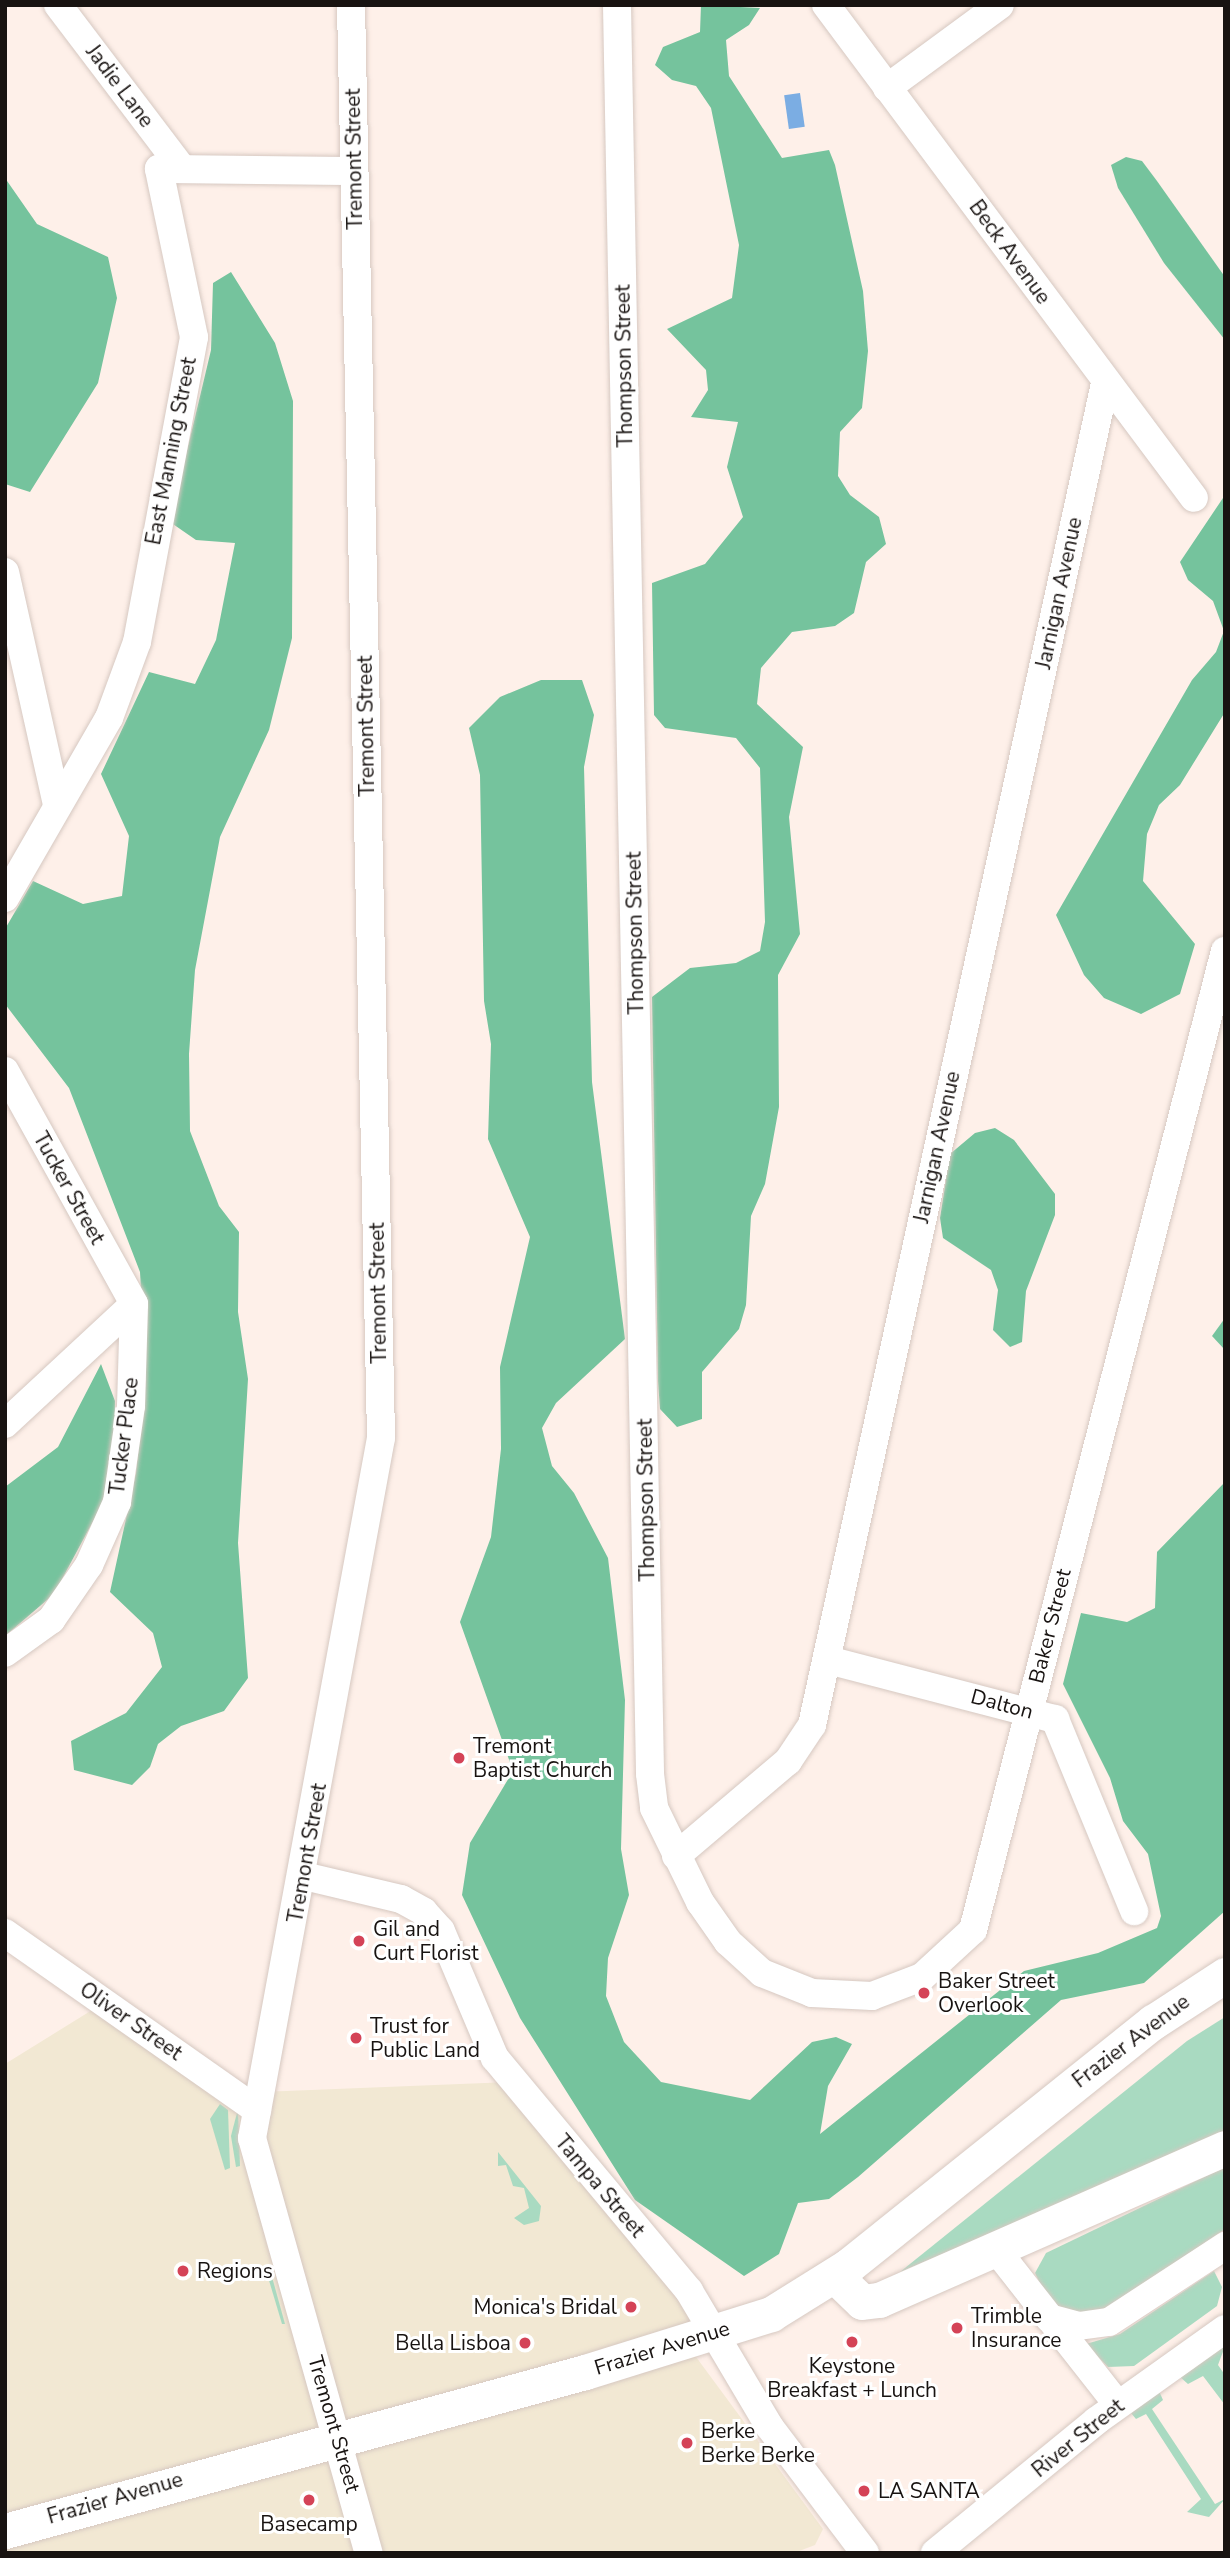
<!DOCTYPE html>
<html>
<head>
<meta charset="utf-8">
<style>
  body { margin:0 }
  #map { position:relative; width:1230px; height:2558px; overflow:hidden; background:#fef0e9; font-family:"Nunito Sans",sans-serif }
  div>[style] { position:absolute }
  .commercial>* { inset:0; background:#f2e8d3 }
  .green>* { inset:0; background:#a9dac1 }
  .forest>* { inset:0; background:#75c39d }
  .water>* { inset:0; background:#7bade3; transform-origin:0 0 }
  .roads { filter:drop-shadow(0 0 2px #d6c8c1) drop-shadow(0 0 2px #d6c8c1) }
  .minor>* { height:28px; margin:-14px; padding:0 14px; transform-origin:14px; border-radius:14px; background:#fff }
  .major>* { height:35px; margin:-17.5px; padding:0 17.5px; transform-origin:17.5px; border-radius:17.5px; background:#fff }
  .dots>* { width:19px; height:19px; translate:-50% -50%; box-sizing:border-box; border:4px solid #fff; border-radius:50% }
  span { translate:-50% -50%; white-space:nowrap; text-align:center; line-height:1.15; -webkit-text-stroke:6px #fff; paint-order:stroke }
  .street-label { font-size:21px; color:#181311 }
  .poi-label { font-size:21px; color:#181311 }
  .left { translate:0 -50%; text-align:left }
  .right { translate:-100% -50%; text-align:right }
  .frame { position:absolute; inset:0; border:7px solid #181311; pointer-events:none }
</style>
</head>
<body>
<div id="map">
  <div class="commercial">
    <div style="clip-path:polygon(105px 2002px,256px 2110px,261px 2092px,512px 2082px,717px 2332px,685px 2342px,823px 2529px,815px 2545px,794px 2553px,5px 2553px,5px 2064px)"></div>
  </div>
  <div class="green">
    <div style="clip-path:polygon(1225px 2017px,1225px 2134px,900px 2272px,1187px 2041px)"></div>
    <div style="clip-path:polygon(220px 2104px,228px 2110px,230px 2168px,225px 2170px,210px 2119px)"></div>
    <div style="clip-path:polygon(238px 2109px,240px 2166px,236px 2167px,231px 2136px)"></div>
    <div style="clip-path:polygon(498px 2152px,541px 2206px,539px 2221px,524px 2225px,514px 2218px,529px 2208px,524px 2188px,513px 2186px,506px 2165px,498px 2166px)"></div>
    <div style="clip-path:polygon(1225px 2167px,1225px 2229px,1101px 2314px,1083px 2318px,1051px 2306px,1035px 2273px,1046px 2253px)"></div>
    <div style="clip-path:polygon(269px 2266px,285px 2324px,282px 2324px,265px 2267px)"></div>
    <div style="clip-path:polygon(1214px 2271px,1222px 2287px,1217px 2306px,1134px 2366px,1108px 2367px,1086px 2344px,1120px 2334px)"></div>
    <div style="clip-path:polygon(1225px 2346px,1218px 2365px,1225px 2375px,1225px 2405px,1203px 2376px,1188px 2384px,1180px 2377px)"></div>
    <div style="clip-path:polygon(1159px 2391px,1163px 2400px,1152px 2409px,1215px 2504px,1225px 2499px,1209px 2517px,1187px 2512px,1201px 2499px,1146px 2414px,1136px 2419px,1131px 2413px)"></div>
  </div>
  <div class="forest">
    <div style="clip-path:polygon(701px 5px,760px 8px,749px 25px,726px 40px,729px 76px,782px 158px,829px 150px,835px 165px,863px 291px,868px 351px,862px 408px,840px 432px,838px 476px,850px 495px,879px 517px,886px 544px,866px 562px,854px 613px,835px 626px,792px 632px,761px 668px,757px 704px,803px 747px,789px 817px,800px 934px,778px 975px,779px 1107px,765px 1184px,751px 1216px,746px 1305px,739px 1329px,702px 1372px,702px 1419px,677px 1427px,660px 1409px,658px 1381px,652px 997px,690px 968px,736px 963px,760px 951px,765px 922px,760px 768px,736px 738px,665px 728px,654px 715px,652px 583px,705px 564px,743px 517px,727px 467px,738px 422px,691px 417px,708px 390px,706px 370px,667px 329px,732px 298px,739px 245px,711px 108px,696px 86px,672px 80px,655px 65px,663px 47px,700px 32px)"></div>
    <div style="clip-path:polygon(1126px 157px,1142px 161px,1157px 181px,1225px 277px,1225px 340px,1164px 263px,1118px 188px,1111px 165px)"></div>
    <div style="clip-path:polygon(5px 178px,37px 224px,108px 257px,117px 298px,98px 383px,30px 492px,5px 484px)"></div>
    <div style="clip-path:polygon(231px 272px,275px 343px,293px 401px,292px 638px,269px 730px,220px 837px,195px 970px,189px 1054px,190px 1131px,219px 1206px,239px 1232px,238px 1312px,248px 1379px,238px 1543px,248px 1678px,224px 1711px,181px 1726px,158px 1744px,150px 1767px,132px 1785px,74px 1770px,71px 1741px,126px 1713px,162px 1667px,153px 1633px,110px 1592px,136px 1473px,146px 1379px,140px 1272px,69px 1088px,5px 1004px,5px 929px,33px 881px,83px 904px,122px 896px,129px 836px,101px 774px,149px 672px,195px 684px,216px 640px,235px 543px,196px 540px,170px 522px,211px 350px,213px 283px)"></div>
    <div style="clip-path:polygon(1225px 495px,1225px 712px,1180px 785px,1159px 805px,1147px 834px,1143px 881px,1195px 944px,1180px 994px,1141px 1014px,1104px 998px,1084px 975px,1056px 915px,1192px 680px,1216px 652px,1224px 631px,1213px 601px,1188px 580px,1180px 562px)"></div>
    <div style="clip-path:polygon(541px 680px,582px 680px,594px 715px,584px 767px,592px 1082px,625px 1339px,556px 1403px,542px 1428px,552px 1466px,574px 1493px,608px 1558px,625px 1700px,621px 1849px,629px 1895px,608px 1958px,606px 1996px,624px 2042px,661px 2082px,750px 2100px,812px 2042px,836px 2037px,852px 2044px,828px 2086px,820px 2134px,1024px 1971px,1098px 1953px,1157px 1928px,1161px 1916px,1148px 1854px,1123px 1821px,1110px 1778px,1063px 1684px,1081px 1613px,1127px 1622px,1155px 1608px,1157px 1552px,1225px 1482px,1225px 1911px,1144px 1983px,1061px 2000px,858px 2177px,829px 2199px,798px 2203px,779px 2254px,744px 2276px,635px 2200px,520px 2018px,462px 1895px,470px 1843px,513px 1771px,460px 1622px,491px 1537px,501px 1449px,500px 1367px,530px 1237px,488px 1139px,491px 1044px,484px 1001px,480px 775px,469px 728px,500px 697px)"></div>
    <div style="clip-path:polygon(995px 1128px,1014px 1140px,1055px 1194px,1055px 1215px,1026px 1291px,1022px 1342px,1010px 1347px,993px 1330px,998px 1290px,991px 1270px,943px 1238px,940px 1218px,950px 1154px,975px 1133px)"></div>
    <div style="clip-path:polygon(1225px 1318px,1225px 1350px,1212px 1336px)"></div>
    <div style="clip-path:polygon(101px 1364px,115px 1401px,114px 1454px,104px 1501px,54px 1594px,5px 1636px,5px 1487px,58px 1447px)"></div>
  </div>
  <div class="water">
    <div style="left:800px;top:93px;width:34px;height:16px;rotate:82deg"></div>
  </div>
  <div class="roads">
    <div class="minor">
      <div style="left:58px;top:5px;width:203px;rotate:52.8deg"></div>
      <div style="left:351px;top:5px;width:1433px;rotate:88.8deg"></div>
      <div style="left:381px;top:1438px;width:712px;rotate:100.44deg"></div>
      <div style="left:252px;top:2138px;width:431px;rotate:74.3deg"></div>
      <div style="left:617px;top:5px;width:1769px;rotate:88.93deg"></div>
      <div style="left:650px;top:1774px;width:34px;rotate:83deg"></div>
      <div style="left:654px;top:1808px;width:105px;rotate:63.9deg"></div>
      <div style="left:700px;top:1902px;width:49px;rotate:55deg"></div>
      <div style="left:728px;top:1942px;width:46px;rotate:42.4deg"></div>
      <div style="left:762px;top:1973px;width:54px;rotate:21.8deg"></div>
      <div style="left:812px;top:1993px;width:60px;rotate:2.9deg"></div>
      <div style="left:872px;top:1996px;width:53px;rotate:-20.8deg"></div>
      <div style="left:922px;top:1977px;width:69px;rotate:-42.7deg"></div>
      <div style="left:973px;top:1930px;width:1011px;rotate:-75.57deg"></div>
      <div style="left:826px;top:5px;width:615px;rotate:53.26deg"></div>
      <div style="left:887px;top:88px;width:140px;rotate:-36.3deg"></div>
      <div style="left:5px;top:572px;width:239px;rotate:77.4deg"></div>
      <div style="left:5px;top:898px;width:208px;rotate:-60deg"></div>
      <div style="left:109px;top:718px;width:81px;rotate:-69.8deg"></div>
      <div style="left:137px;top:642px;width:310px;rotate:-79.4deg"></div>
      <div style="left:194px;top:337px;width:172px;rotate:-101.8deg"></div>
      <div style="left:159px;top:169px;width:195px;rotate:0.6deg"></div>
      <div style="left:5px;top:1071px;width:266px;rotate:61deg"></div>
      <div style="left:5px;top:1424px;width:176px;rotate:-42.9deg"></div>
      <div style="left:5px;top:1653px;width:57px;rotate:-35.7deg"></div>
      <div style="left:51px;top:1620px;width:67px;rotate:-55.4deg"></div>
      <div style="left:89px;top:1565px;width:69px;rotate:-66deg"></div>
      <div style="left:117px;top:1502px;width:97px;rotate:-81.7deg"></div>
      <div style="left:131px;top:1406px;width:102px;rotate:-88.3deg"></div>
      <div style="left:828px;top:1660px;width:235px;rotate:14.6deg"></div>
      <div style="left:1055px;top:1719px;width:208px;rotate:67.6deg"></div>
      <div style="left:676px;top:1856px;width:147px;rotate:-40.3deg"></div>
      <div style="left:788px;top:1761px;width:43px;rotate:-56.3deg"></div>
      <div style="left:812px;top:1725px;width:1374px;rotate:-77.68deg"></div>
      <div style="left:304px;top:1876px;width:100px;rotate:13.3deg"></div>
      <div style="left:401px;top:1899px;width:26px;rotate:29deg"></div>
      <div style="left:424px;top:1912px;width:25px;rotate:48deg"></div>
      <div style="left:441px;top:1931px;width:138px;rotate:67deg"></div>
      <div style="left:495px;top:2058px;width:303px;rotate:50.2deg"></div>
      <div style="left:689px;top:2291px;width:157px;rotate:59.3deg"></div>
      <div style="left:769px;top:2426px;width:159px;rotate:52.9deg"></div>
      <div style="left:5px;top:1933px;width:308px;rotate:35.1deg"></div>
      <div style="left:998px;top:2252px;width:194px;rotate:51.9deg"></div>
      <div style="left:1049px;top:2318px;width:31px;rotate:15deg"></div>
      <div style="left:1079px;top:2326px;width:30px;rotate:-8deg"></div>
      <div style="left:1109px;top:2322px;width:139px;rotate:-33.2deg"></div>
      <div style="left:935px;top:2553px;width:208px;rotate:-39.3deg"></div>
      <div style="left:1096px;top:2421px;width:158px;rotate:-35.5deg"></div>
    </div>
    <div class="major">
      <div style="left:835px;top:2276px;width:37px;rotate:44deg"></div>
      <div style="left:862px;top:2302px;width:17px;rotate:-7deg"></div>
      <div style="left:879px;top:2300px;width:378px;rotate:-23.7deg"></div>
      <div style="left:5px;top:2531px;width:601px;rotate:-15.33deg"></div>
      <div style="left:585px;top:2372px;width:195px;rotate:-17.3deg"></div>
      <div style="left:771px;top:2314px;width:91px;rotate:-31.9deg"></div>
      <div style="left:848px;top:2266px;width:391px;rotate:-38.7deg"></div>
      <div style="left:1153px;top:2022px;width:86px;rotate:-33.1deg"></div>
    </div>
  </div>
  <div class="dots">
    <div style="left:459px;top:1758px;background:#d44357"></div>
    <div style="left:359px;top:1941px;background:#d44357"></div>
    <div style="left:924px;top:1993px;background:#d44357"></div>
    <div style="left:356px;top:2038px;background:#d44357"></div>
    <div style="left:183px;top:2271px;background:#d44357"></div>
    <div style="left:631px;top:2307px;background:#d44357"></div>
    <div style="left:957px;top:2328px;background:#d44357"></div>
    <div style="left:852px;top:2342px;background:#d44357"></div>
    <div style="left:525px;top:2343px;background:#d44357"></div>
    <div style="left:687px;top:2443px;background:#d44357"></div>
    <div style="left:864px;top:2491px;background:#d44357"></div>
    <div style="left:309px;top:2500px;background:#d44357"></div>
  </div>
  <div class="street-label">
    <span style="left:120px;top:86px;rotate:53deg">Jadie Lane</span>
    <span style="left:354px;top:159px;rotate:-91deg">Tremont Street</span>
    <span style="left:1010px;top:252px;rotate:54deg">Beck Avenue</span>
    <span style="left:624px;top:366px;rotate:-91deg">Thompson Street</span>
    <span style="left:171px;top:451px;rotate:-79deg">East Manning Street</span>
    <span style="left:1059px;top:593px;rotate:-78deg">Jarnigan Avenue</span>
    <span style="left:366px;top:726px;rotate:-91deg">Tremont Street</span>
    <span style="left:635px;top:933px;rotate:-91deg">Thompson Street</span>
    <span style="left:937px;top:1147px;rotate:-78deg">Jarnigan Avenue</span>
    <span style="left:69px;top:1188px;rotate:61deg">Tucker Street</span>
    <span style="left:378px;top:1293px;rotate:-91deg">Tremont Street</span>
    <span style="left:124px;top:1436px;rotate:-83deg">Tucker Place</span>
    <span style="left:646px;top:1500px;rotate:-91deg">Thompson Street</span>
    <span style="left:1050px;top:1626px;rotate:-76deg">Baker Street</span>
    <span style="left:1002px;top:1704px;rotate:15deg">Dalton</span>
    <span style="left:307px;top:1853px;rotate:-80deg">Tremont Street</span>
    <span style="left:131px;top:2021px;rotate:35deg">Oliver Street</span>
    <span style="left:1131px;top:2041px;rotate:-37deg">Frazier Avenue</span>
    <span style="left:600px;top:2186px;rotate:50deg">Tampa Street</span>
    <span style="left:662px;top:2348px;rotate:-17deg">Frazier Avenue</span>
    <span style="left:334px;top:2424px;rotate:74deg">Tremont Street</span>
    <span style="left:1078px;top:2438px;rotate:-39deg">River Street</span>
    <span style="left:115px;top:2498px;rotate:-16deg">Frazier Avenue</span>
  </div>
  <div class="poi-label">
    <span class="left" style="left:473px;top:1758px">Tremont<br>Baptist Church</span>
    <span class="left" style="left:373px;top:1941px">Gil and<br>Curt Florist</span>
    <span class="left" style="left:938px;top:1993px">Baker Street<br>Overlook</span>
    <span class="left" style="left:370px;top:2038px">Trust for<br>Public Land</span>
    <span class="left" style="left:197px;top:2271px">Regions</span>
    <span class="right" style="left:617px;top:2307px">Monica's Bridal</span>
    <span class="left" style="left:971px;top:2328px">Trimble<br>Insurance</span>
    <span class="right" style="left:511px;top:2343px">Bella Lisboa</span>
    <span style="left:852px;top:2378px">Keystone<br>Breakfast + Lunch</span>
    <span class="left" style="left:701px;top:2443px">Berke<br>Berke Berke</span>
    <span class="left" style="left:878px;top:2491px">LA SANTA</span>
    <span style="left:309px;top:2524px">Basecamp</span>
  </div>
  <div class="frame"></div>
</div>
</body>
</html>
